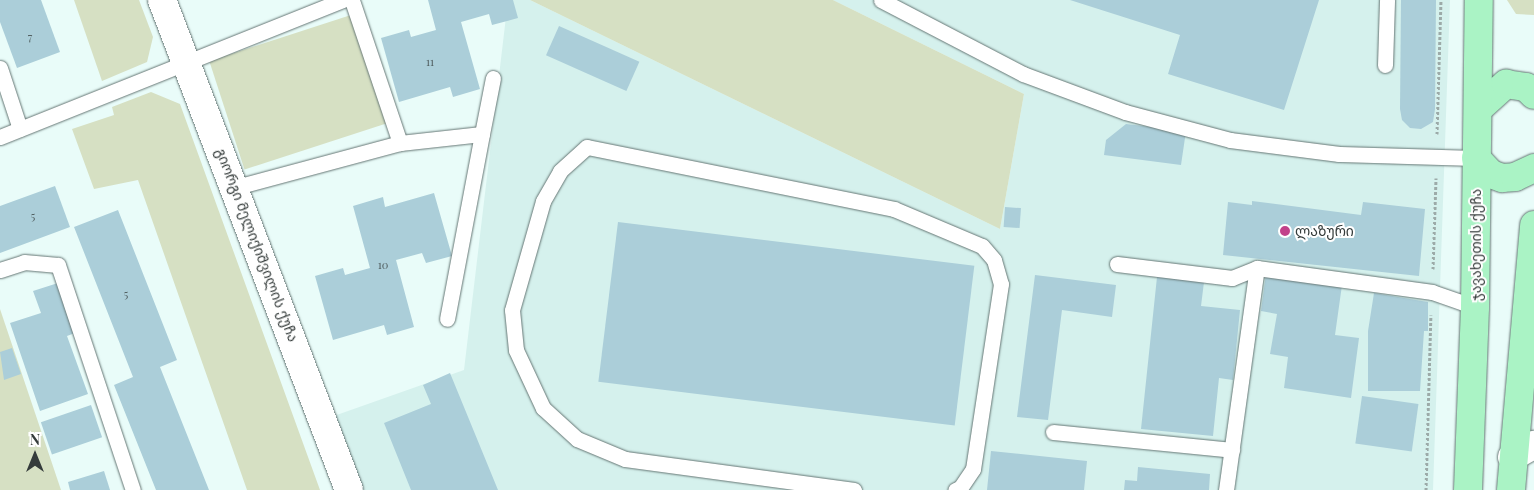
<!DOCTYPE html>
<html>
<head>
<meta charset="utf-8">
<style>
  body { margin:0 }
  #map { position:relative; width:1534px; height:490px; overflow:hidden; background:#e9fcf9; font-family:"Playfair Display","Noto Sans Georgian",serif }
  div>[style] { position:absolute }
  .built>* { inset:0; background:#d5f1ed }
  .green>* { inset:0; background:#d6e0c3; transform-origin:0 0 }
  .building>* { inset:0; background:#abced9; transform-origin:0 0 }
  .path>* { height:3px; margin-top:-1.5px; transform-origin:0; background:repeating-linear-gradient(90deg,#9caaa8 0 2.5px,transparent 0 5px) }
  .roads { filter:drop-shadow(0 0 1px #657674) drop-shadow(0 0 1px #657674) }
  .service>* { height:15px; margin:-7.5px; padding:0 7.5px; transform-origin:7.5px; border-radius:7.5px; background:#fff }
  .minor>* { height:28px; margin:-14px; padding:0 14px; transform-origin:14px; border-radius:14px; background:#fff }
  .primary>* { height:28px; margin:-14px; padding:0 14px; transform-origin:14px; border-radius:14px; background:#aaf3c5 }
  .dots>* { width:14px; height:14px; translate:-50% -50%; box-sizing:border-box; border:2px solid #fff; border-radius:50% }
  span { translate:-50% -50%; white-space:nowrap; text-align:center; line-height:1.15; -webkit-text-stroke:4px #fff; paint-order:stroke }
  .number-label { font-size:11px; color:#526062 }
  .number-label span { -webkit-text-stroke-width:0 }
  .poi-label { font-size:14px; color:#353c3b }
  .left { translate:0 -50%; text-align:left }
  .street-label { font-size:14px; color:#353c3b }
  .north { position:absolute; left:10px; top:430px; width:50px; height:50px; -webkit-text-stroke:4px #fff; paint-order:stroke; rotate:0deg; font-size:14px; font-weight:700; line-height:20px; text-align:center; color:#353c3b }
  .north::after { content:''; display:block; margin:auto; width:18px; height:22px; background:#353c3b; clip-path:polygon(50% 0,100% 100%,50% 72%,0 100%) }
</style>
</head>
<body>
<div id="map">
  <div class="built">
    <div style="clip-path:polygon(508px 0,530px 0,1000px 229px,1024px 94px,833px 0,1450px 0,1433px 490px,359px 490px,331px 417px,464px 370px)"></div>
  </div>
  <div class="green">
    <div style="clip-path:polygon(74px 0,139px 0,153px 37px,147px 62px,102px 81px)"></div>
    <div style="clip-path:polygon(530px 0,833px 0,1024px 94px,1000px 229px)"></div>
    <div style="clip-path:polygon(1507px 0,1534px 0,1534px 15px,1516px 14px)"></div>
    <div style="left:351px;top:15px;width:114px;height:149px;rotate:72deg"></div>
    <div style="clip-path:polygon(151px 92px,180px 104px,320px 490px,247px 490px,138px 180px,94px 189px,72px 129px,114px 115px,112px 107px)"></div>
    <div style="clip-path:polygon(0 309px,61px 490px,0 490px)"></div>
  </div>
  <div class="building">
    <div style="clip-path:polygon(0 0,41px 0,60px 52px,17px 68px,0 22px)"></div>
    <div style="clip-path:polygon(428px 0,513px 0,518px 18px,492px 25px,489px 14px,461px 22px,480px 89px,453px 97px,450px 87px,399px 102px,381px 38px,409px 30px,411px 37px,436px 30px)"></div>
    <div style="clip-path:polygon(1070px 0,1319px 0,1284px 110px,1168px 74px,1180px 35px)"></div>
    <div style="clip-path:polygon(1401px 0,1436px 0,1435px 109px,1433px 122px,1421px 129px,1410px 128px,1402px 120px,1400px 109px)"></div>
    <div style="left:559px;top:26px;width:88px;height:32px;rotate:24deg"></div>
    <div style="clip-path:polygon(1126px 124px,1186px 131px,1181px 165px,1104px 155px,1106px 140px)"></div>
    <div style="clip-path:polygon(55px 186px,70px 227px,0 253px,0 206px)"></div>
    <div style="clip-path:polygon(434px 193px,452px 256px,426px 263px,422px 253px,396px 260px,414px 327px,387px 335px,384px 325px,333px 340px,315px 276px,343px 268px,345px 275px,370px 268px,353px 206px,383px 197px,385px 207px)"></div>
    <div style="clip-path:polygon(1252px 201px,1361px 215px,1363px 202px,1425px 209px,1419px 276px,1223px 255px,1228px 202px,1252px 205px)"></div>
    <div style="left:1005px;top:207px;width:16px;height:20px;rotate:4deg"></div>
    <div style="clip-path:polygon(118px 210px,177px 360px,160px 367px,209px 490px,156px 490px,114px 385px,133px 377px,74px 227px)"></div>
    <div style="left:618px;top:222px;width:359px;height:161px;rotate:7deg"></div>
    <div style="clip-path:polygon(1266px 274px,1342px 285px,1335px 335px,1359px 338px,1351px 398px,1284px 388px,1288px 357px,1270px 354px,1277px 314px,1261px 311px)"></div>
    <div style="clip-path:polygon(1035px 275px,1116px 285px,1112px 317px,1062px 310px,1048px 420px,1017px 417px)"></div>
    <div style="clip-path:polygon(1157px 277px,1204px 282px,1201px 306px,1240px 310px,1233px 380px,1219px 378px,1213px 436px,1141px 429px)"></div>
    <div style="clip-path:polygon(58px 283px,75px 333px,67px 336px,88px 394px,40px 411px,10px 323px,41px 313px,33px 291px)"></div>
    <div style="clip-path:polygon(1374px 293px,1428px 302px,1428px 331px,1424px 331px,1420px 391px,1368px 391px,1368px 331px)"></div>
    <div style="clip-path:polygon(12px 348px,21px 374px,4px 380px,0 352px)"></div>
    <div style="clip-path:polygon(450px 373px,498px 490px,411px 490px,384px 423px,431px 404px,423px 385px)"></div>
    <div style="left:1362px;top:396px;width:57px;height:48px;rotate:8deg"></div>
    <div style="left:91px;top:405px;width:34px;height:53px;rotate:71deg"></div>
    <div style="clip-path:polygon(991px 451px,1087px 461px,1084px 490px,987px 490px)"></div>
    <div style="clip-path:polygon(1138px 467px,1210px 474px,1209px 490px,1124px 490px,1125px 480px,1137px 481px)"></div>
    <div style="clip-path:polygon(104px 471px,110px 490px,70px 490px,68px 482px)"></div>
  </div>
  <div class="path">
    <div style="left:1437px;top:134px;width:134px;rotate:-88.3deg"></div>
    <div style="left:1433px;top:269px;width:91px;rotate:-88.1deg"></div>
    <div style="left:1426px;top:490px;width:175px;rotate:-88.4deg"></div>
  </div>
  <div class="roads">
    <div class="service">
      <div style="left:881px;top:0;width:160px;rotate:27.5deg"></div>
      <div style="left:1023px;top:74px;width:109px;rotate:20.4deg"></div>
      <div style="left:1125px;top:112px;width:109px;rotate:14.9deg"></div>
      <div style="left:1230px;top:140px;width:110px;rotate:7.3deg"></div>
      <div style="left:1339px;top:154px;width:137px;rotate:1.7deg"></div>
      <div style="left:1385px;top:65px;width:65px;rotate:-88.2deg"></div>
      <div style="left:0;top:68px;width:64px;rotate:71.8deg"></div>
      <div style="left:482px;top:134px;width:57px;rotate:-78.9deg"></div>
      <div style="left:0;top:137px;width:369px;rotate:-21.8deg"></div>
      <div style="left:400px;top:143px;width:82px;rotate:-6.3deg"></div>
      <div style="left:482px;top:134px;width:188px;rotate:100.7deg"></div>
      <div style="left:236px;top:187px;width:170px;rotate:-15deg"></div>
      <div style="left:400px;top:143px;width:151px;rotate:-108.6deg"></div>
      <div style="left:1117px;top:264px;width:116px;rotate:6.9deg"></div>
      <div style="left:1232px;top:278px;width:27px;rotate:-22deg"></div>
      <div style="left:1257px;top:268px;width:177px;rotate:7.8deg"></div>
      <div style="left:1432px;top:292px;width:46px;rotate:19.2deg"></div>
      <div style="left:0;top:270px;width:25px;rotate:-18deg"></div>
      <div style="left:24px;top:262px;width:34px;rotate:5deg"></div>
      <div style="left:58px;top:265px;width:237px;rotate:71.6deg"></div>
      <div style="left:1053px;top:432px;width:180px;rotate:5.7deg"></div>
      <div style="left:854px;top:490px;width:231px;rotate:-172.3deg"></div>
      <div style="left:625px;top:459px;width:52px;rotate:-157.4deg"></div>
      <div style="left:577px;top:439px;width:46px;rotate:-137.6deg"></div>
      <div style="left:543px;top:408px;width:64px;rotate:-115deg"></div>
      <div style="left:516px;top:350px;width:40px;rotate:-95.7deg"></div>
      <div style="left:512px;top:310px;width:113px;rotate:-74.1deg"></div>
      <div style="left:543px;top:201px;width:34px;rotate:-60deg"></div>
      <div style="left:560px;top:171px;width:36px;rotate:-42deg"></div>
      <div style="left:587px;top:147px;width:313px;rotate:11.4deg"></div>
      <div style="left:894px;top:209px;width:95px;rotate:22.8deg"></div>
      <div style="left:982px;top:246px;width:18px;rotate:49deg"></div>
      <div style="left:994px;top:260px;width:25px;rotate:74deg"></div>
      <div style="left:1001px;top:284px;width:187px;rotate:98.6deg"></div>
      <div style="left:973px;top:469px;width:23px;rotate:124deg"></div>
      <div style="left:960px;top:488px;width:5px;rotate:158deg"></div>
      <div style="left:1226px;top:490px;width:224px;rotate:-82.1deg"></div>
    </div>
    <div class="minor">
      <div style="left:162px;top:0;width:524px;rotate:69.11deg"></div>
      <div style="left:1512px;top:457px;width:25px;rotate:-29deg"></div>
    </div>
    <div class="primary">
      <div style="left:1478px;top:109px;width:38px;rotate:-42deg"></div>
      <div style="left:1506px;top:84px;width:20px;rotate:9deg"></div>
      <div style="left:1526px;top:87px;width:11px;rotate:45deg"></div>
      <div style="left:1476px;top:158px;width:22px;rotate:47deg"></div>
      <div style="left:1491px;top:174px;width:12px;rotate:20deg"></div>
      <div style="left:1502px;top:178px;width:13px;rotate:-4deg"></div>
      <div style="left:1515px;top:177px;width:21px;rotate:-25deg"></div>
      <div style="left:1468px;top:490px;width:183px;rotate:-87.8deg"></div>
      <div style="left:1475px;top:307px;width:307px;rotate:-89.3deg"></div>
      <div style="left:1511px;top:490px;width:266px;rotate:-85deg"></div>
    </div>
  </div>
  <div class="dots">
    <div style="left:1285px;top:231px;background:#c2418a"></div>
  </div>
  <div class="number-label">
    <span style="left:30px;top:37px">7</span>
    <span style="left:430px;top:62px">11</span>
    <span style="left:33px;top:216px">5</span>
    <span style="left:383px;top:265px">10</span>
    <span style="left:126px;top:294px">5</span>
  </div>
  <div class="poi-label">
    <span class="left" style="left:1295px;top:231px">ლაზური</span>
  </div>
  <div class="street-label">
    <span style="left:257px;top:245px;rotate:69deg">გიორგი მელიქიშვილის ქუჩა</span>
    <span style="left:1476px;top:245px;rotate:-90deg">ჯავახეთის ქუჩა</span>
  </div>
  <div class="north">N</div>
</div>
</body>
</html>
